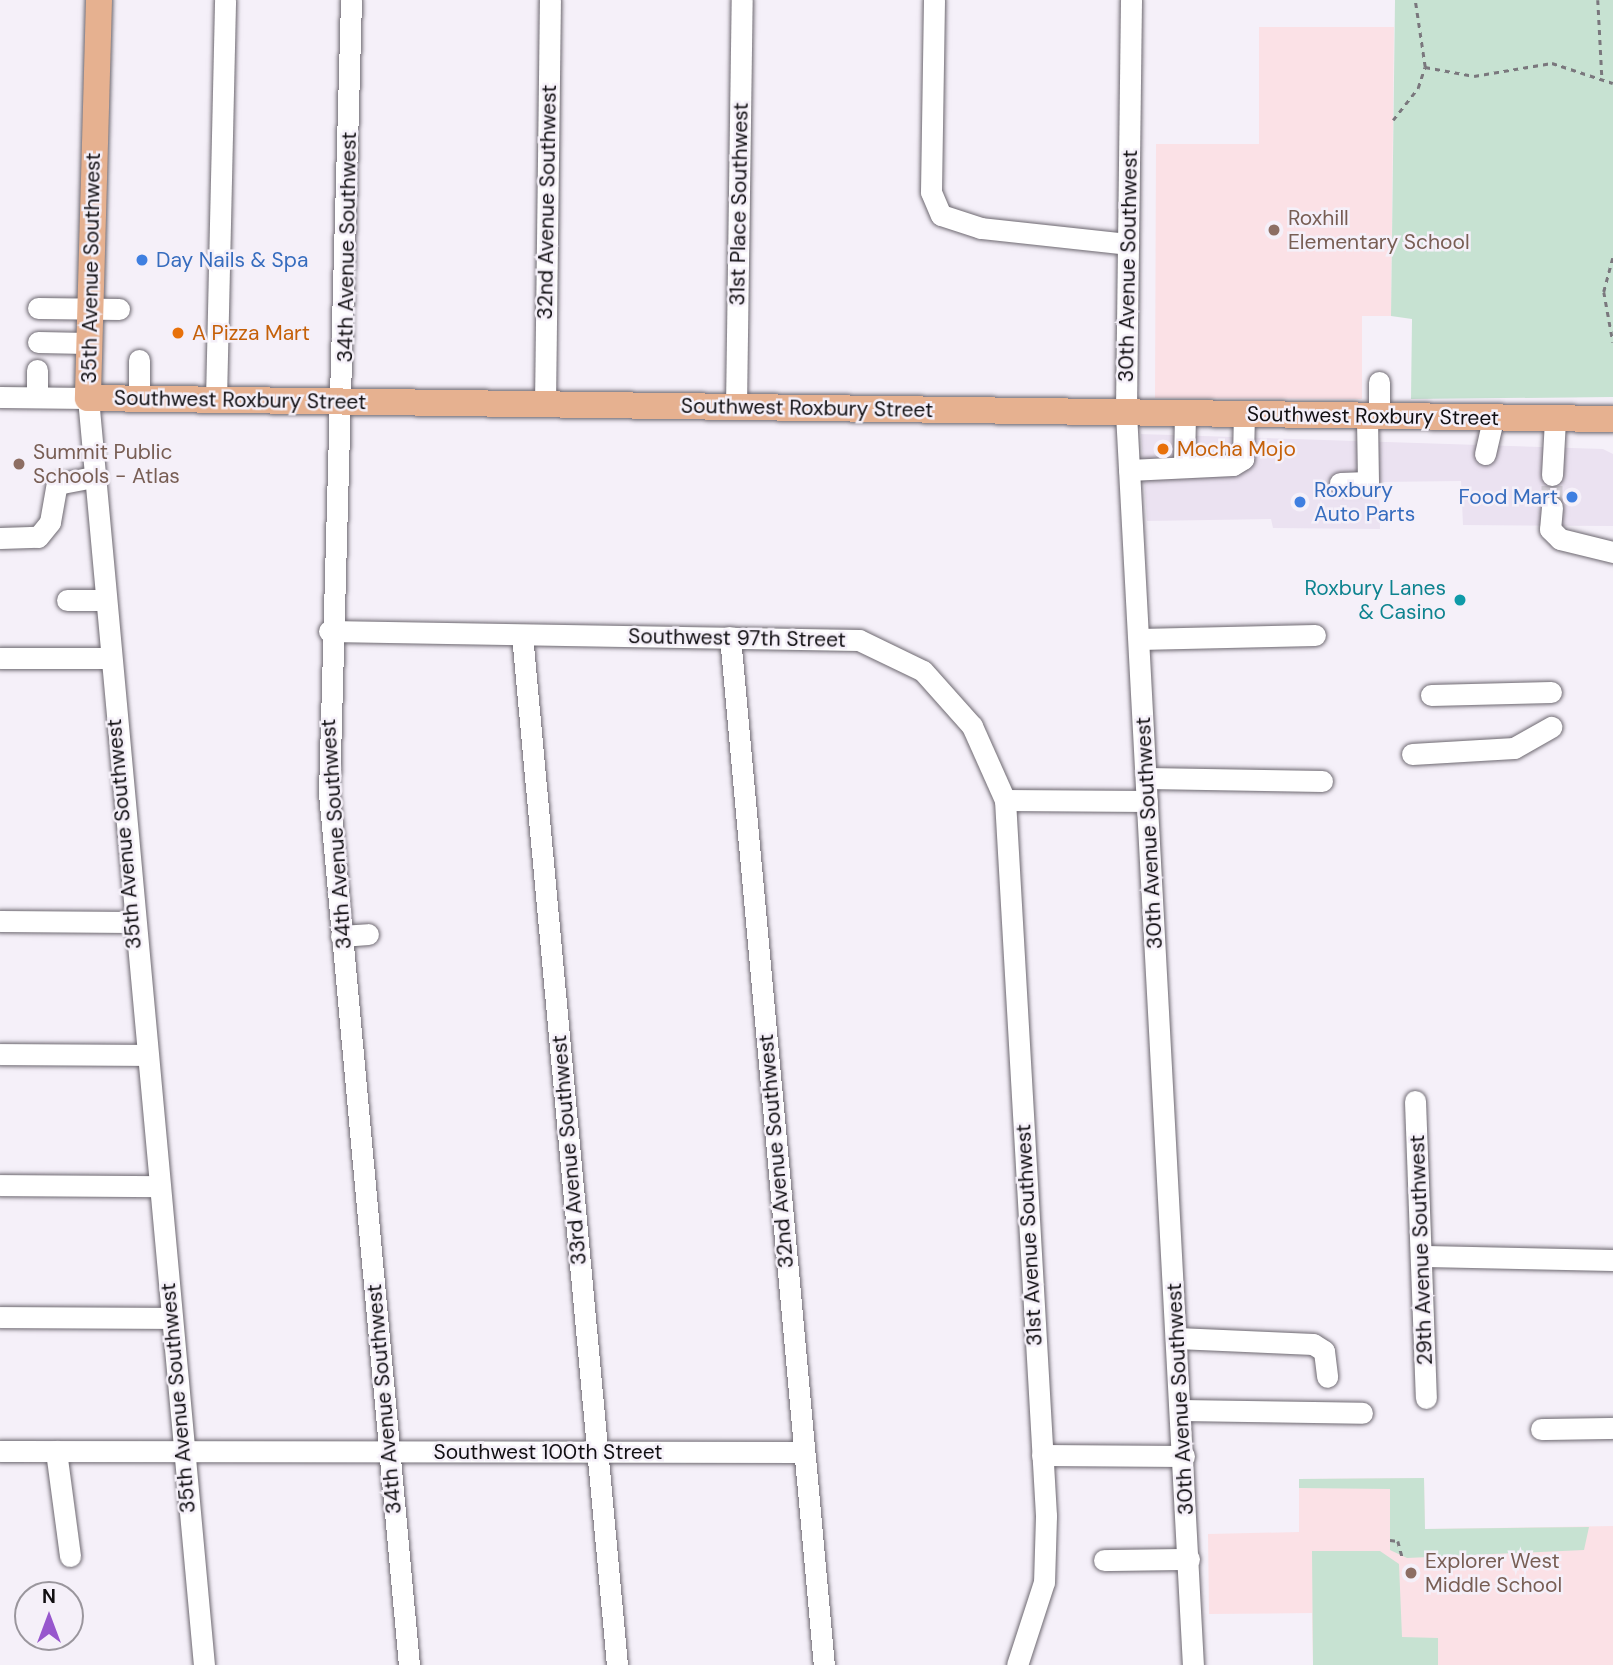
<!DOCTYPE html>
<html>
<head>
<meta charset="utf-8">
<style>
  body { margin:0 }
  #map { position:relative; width:1613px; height:1665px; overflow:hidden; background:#f5f0f9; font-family:"DM Sans",sans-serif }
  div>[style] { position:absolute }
  .built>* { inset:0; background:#ebe2f1 }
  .education>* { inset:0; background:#fbe1e6 }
  .green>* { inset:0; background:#c7e2d2 }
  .minor-tunnel>* { height:21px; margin-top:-10.5px; transform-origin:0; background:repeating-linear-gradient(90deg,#d3ced6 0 21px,transparent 0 31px) }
  .path>* { height:2.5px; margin-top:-1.25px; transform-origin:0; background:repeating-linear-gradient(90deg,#7a777d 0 5px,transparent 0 10px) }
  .roads { filter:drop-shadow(0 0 2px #6d6870) drop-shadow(0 0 2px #6d6870) }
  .minor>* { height:21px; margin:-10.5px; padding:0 10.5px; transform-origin:10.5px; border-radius:10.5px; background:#fff }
  .major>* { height:26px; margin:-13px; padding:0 13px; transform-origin:13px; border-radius:13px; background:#e6b190 }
  .dots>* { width:19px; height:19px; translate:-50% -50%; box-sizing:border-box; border:4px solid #f5f0f9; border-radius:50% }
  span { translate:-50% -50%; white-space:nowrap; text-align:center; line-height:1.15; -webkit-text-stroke:5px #f5f0f9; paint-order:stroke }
  .street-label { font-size:21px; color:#110f12 }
  .education-label { font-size:21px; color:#785e54 }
  .left { translate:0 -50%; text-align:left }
  .shop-label { font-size:21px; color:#366cbe }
  .right { translate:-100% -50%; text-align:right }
  .food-label { font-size:21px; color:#c56008 }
  .culture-label { font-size:21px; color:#0d838f }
  .north { position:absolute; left:14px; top:1581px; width:70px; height:70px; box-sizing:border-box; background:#f5f0f9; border:2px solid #9a969d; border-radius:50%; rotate:0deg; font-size:19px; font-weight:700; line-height:28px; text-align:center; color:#110f12 }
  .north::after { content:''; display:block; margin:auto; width:24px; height:32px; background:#9757cd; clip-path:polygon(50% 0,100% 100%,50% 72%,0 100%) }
</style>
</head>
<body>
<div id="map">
  <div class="built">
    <div style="clip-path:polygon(1141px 434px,1603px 449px,1613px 454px,1613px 526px,1463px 525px,1461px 481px,1379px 482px,1380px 529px,1273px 528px,1271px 519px,1147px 521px)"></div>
  </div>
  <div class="education">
    <div style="clip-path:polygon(1259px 27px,1394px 27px,1391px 316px,1362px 316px,1362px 399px,1155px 398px,1156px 144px,1259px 144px)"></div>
    <div style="clip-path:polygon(1424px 1478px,1425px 1529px,1613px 1526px,1613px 1665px,1313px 1665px,1312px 1613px,1209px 1614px,1208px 1534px,1299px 1532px,1299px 1479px)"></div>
  </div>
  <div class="green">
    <div style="clip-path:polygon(1395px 0,1613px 0,1613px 397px,1411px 399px,1412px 319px,1391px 316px)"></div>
    <div style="clip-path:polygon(1424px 1478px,1425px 1529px,1589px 1527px,1584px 1550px,1407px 1558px,1390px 1550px,1390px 1489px,1299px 1488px,1299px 1479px)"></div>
    <div style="clip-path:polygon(1380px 1551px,1399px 1564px,1402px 1637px,1438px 1638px,1438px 1665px,1313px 1665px,1312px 1551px)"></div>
  </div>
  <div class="minor-tunnel">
    <div style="left:1552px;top:507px;width:32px;rotate:-90deg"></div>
  </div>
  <div class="path">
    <div style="left:1598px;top:0;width:76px;rotate:87deg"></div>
    <div style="left:1425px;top:67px;width:50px;rotate:10.4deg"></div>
    <div style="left:1474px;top:76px;width:79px;rotate:-9.5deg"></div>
    <div style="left:1552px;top:63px;width:64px;rotate:18.2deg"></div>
    <div style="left:1393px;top:120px;width:41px;rotate:-52deg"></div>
    <div style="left:1418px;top:88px;width:22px;rotate:-72deg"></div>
    <div style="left:1425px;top:67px;width:68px;rotate:-98.5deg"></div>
    <div style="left:1613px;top:258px;width:35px;rotate:105deg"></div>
    <div style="left:1604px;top:292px;width:51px;rotate:79.8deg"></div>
    <div style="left:1390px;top:1540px;width:8px;rotate:7deg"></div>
    <div style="left:1398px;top:1541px;width:16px;rotate:75deg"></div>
  </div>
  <div class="roads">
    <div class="minor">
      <div style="left:351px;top:0;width:793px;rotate:91.59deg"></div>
      <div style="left:329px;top:793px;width:876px;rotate:84.76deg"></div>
      <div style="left:934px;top:0;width:192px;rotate:90.9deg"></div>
      <div style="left:931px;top:192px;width:25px;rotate:67deg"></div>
      <div style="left:941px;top:215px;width:42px;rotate:18deg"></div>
      <div style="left:981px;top:228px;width:148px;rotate:6.2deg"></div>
      <div style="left:1131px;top:0;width:413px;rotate:90.7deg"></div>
      <div style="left:1126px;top:413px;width:1254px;rotate:86.94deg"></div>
      <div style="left:38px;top:308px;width:81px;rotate:0.7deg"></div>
      <div style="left:38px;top:342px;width:49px;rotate:1.2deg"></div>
      <div style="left:0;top:397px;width:88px;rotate:0.7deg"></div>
      <div style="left:88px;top:398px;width:1272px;rotate:84.77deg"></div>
      <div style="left:37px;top:397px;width:27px;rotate:-90deg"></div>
      <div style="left:139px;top:399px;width:39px;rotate:-90deg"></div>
      <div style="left:216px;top:400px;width:400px;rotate:-88.7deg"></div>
      <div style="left:545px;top:405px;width:405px;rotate:-89.3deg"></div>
      <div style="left:736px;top:407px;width:407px;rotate:-89.2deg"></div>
      <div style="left:1379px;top:417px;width:35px;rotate:-90deg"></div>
      <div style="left:1485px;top:454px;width:37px;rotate:-77deg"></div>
      <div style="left:1184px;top:466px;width:54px;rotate:-88.9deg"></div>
      <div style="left:1129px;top:470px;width:104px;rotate:-2.8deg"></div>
      <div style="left:1233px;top:465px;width:12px;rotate:-31deg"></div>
      <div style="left:1243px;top:459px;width:46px;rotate:-88.8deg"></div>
      <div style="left:1552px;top:475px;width:56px;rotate:-86.9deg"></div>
      <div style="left:1340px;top:483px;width:28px;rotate:-2deg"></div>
      <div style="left:1368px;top:482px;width:65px;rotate:-90.9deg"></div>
      <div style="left:1552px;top:507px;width:22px;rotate:95deg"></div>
      <div style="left:1550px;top:529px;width:14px;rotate:45deg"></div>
      <div style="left:1560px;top:539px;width:55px;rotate:13.8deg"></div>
      <div style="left:0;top:538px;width:38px;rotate:-2deg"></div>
      <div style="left:38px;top:537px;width:19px;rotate:-51deg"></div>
      <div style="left:50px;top:522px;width:39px;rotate:-80deg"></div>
      <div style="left:57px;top:484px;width:37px;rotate:-11deg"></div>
      <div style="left:67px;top:600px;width:36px"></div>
      <div style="left:329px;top:631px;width:530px;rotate:0.97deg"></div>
      <div style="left:859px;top:640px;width:71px;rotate:25.8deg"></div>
      <div style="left:923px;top:671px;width:74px;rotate:48.3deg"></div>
      <div style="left:972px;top:726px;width:81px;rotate:66deg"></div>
      <div style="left:1005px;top:800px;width:717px;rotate:86.72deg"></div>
      <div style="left:1046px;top:1516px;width:66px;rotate:91.7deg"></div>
      <div style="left:1044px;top:1582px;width:87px;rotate:108deg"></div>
      <div style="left:522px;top:635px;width:1034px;rotate:84.73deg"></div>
      <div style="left:730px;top:637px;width:1032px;rotate:84.78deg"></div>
      <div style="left:1139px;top:639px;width:176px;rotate:-1.3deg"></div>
      <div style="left:0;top:658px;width:107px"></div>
      <div style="left:1431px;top:695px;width:120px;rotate:-1.4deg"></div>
      <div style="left:1412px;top:754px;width:102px;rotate:-3.4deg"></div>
      <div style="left:1514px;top:748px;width:43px;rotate:-29.6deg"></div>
      <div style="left:1147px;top:778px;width:175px;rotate:1deg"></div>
      <div style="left:1005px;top:800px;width:142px;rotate:0.4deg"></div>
      <div style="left:0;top:921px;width:132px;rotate:0.4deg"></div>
      <div style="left:341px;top:936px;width:27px;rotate:-4deg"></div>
      <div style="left:0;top:1054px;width:145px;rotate:0.4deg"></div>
      <div style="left:1415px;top:1101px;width:297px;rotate:87.9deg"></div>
      <div style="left:0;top:1185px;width:157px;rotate:0.4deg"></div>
      <div style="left:1424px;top:1256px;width:189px;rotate:1.2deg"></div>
      <div style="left:0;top:1317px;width:171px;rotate:0.3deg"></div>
      <div style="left:1177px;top:1338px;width:136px;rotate:2.5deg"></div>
      <div style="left:1313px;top:1344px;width:13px;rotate:32deg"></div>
      <div style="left:1324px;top:1351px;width:26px;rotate:83deg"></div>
      <div style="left:1181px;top:1410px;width:181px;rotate:0.9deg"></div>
      <div style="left:1541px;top:1429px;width:72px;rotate:-0.8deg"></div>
      <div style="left:0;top:1451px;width:803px;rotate:0.07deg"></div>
      <div style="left:56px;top:1451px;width:106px;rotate:82.4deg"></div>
      <div style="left:1042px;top:1455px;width:142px;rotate:0.4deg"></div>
      <div style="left:1104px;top:1560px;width:85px;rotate:-0.7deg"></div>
    </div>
    <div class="major">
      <div style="left:99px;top:0;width:398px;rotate:91.6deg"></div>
      <div style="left:88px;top:398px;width:1525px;rotate:0.79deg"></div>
    </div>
  </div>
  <div class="dots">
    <div style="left:1274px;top:230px;background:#8d6e63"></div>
    <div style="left:142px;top:260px;background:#3f7fe0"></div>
    <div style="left:178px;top:333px;background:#e8710a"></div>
    <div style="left:1163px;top:449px;background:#e8710a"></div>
    <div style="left:19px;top:464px;background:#8d6e63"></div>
    <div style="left:1572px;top:497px;background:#3f7fe0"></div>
    <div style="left:1300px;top:502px;background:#3f7fe0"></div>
    <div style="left:1460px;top:600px;background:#0f9aa8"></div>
    <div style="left:1411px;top:1573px;background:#8d6e63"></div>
  </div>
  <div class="street-label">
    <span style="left:547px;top:202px;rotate:-89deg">32nd Avenue Southwest</span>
    <span style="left:739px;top:204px;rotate:-89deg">31st Place Southwest</span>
    <span style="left:347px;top:247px;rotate:-89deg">34th Avenue Southwest</span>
    <span style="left:1128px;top:266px;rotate:-89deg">30th Avenue Southwest</span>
    <span style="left:91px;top:268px;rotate:-89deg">35th Avenue Southwest</span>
    <span style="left:240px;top:400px;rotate:1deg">Southwest Roxbury Street</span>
    <span style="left:807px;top:408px;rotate:1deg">Southwest Roxbury Street</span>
    <span style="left:1373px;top:416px;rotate:1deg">Southwest Roxbury Street</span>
    <span style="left:737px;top:638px;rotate:1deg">Southwest 97th Street</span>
    <span style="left:1149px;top:833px;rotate:-93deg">30th Avenue Southwest</span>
    <span style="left:124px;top:834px;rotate:-95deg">35th Avenue Southwest</span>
    <span style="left:336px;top:834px;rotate:-94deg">34th Avenue Southwest</span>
    <span style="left:569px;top:1150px;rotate:-95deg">33rd Avenue Southwest</span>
    <span style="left:776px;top:1151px;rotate:-95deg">32nd Avenue Southwest</span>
    <span style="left:1029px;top:1235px;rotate:-93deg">31st Avenue Southwest</span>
    <span style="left:1421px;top:1250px;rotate:-92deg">29th Avenue Southwest</span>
    <span style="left:178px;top:1398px;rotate:-95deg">35th Avenue Southwest</span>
    <span style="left:384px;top:1399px;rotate:-95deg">34th Avenue Southwest</span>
    <span style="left:1180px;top:1399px;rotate:-93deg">30th Avenue Southwest</span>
    <span style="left:548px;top:1452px">Southwest 100th Street</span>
  </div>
  <div class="education-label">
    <span class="left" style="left:1288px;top:230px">Roxhill<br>Elementary School</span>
    <span class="left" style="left:33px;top:464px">Summit Public<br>Schools - Atlas</span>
    <span class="left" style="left:1425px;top:1573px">Explorer West<br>Middle School</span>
  </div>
  <div class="shop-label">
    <span class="left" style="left:156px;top:260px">Day Nails &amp; Spa</span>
    <span class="left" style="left:1314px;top:502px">Roxbury<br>Auto Parts</span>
    <span class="right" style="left:1558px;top:497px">Food Mart</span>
  </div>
  <div class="food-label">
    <span class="left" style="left:192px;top:333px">A Pizza Mart</span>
    <span class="left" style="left:1177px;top:449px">Mocha Mojo</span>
  </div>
  <div class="culture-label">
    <span class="right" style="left:1446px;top:600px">Roxbury Lanes<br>&amp; Casino</span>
  </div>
  <div class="north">N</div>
</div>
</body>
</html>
